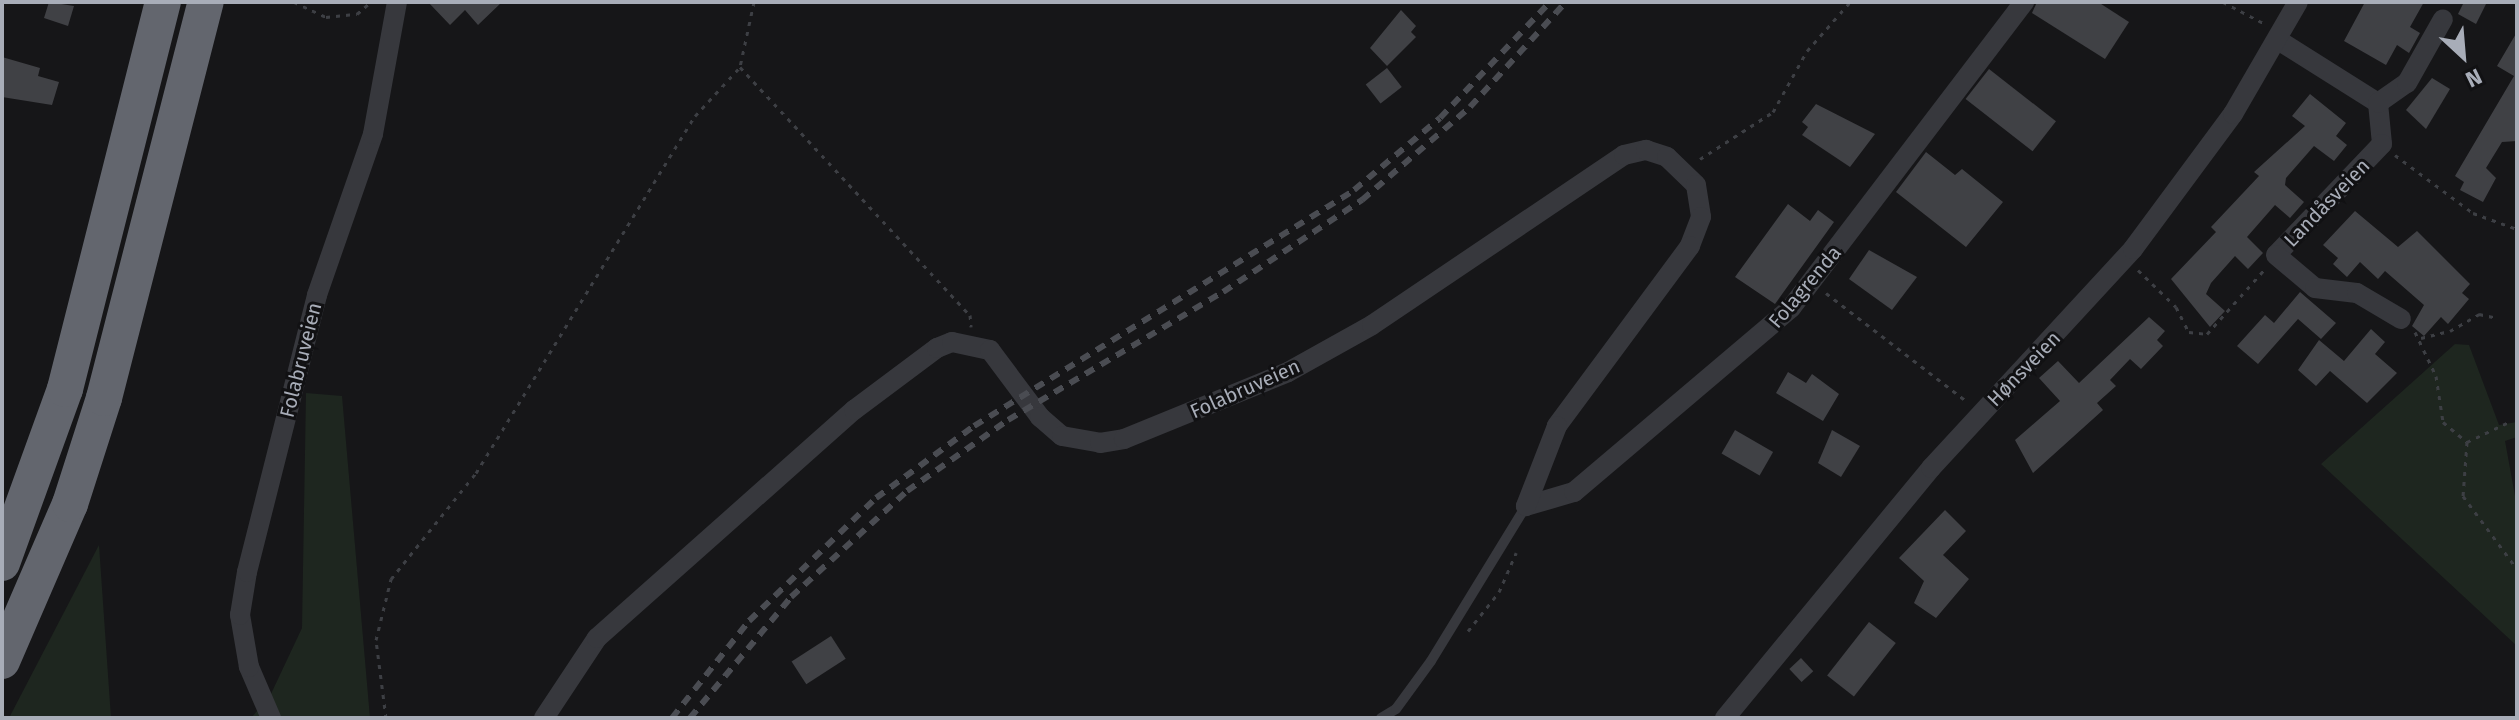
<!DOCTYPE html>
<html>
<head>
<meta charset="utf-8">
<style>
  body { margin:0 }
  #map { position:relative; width:2519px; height:720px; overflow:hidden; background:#161618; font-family:"Fira Sans",sans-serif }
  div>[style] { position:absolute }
  .green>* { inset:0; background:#1e261f }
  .building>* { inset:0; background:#404145; transform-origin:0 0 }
  .path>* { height:3px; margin-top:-1.5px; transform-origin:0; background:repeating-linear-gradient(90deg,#3d3f44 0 4px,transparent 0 10px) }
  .service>* { height:10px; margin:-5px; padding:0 5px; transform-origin:5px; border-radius:5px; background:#37383d }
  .minor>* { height:20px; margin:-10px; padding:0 10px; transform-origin:10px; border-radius:10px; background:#37383d }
  .motorway>* { height:36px; margin:-18px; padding:0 18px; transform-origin:18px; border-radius:18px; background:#63666e }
  .rail>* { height:6px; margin-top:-3px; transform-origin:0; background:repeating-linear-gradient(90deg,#4a4c52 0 10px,transparent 0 18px) }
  span { translate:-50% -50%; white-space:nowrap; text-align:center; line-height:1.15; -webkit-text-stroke:6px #111113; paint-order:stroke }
  .street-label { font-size:20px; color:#a8adb8 }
  .frame { position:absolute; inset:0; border:4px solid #a8adb8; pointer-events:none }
  .north { position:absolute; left:2423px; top:16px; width:80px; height:80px; -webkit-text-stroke:6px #111113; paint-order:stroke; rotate:154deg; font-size:22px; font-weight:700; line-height:32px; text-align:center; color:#a8adb8 }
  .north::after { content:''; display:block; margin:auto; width:28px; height:36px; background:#a8adb8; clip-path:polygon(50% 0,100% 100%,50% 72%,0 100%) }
</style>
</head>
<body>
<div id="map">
  <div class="green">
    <div style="clip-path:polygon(2455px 344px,2469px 345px,2499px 425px,2517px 422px,2517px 437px,2505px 441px,2517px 507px,2517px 646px,2321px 464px)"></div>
    <div style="clip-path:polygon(306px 393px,342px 396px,370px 718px,251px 718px,270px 696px,302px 628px)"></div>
    <div style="clip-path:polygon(99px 545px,111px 718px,9px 718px)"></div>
  </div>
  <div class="building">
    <div style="clip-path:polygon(49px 2px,74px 6px,68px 26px,44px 18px)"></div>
    <div style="clip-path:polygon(428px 2px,502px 2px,478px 25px,465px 10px,450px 25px)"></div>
    <div style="clip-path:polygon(2037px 2px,2098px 2px,2129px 22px,2105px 59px,2032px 13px)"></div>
    <div style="clip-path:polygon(2365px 2px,2424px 2px,2410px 27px,2420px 33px,2409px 53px,2397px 45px,2386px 65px,2344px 41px)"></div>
    <div style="clip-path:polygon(2464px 2px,2487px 2px,2476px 24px,2458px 14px)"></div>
    <div style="clip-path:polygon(1401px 10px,1416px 26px,1411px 32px,1416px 37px,1387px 66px,1370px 48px)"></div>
    <div style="clip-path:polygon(2517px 32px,2517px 141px,2502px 142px,2486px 168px,2496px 178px,2483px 202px,2460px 190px,2464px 182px,2455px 176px,2514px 76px,2497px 66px)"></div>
    <div style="clip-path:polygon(2px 57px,40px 68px,38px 76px,59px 82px,52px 105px,2px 97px)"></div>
    <div style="left:1387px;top:68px;width:24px;height:27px;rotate:52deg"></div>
    <div style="left:1989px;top:69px;width:85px;height:38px;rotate:38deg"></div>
    <div style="clip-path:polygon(2432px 78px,2450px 89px,2426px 129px,2406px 110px)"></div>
    <div style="clip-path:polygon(2310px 94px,2346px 123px,2336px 136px,2347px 145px,2334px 161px,2314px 146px,2286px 178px,2285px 185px,2304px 202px,2290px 218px,2275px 205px,2247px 237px,2263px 253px,2248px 269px,2235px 256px,2211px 283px,2206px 294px,2225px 311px,2210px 327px,2171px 279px,2216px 232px,2211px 227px,2259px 176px,2254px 172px,2305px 126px,2292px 116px)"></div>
    <div style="clip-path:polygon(1816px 104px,1875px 134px,1850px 167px,1802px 135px,1808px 127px,1802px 122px)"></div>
    <div style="clip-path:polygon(1926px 152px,1955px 175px,1962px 169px,2003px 202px,1966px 247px,1896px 192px)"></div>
    <div style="clip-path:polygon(1788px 204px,1810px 221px,1818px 210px,1834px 222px,1775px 304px,1735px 277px)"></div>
    <div style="clip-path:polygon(2355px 211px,2398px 247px,2417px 231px,2470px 284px,2462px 293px,2469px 299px,2448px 324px,2441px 317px,2424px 336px,2412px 326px,2424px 305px,2385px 271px,2378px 279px,2360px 262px,2347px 277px,2333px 264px,2338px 258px,2323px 245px)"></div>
    <div style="clip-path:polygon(1869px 250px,1917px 277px,1892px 310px,1849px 279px)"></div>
    <div style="clip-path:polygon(2300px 292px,2336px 323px,2321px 339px,2298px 319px,2258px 364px,2237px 346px,2265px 315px,2274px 323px)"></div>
    <div style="clip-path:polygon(2149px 317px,2165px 331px,2157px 340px,2163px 346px,2141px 369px,2130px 359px,2110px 380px,2116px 386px,2097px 403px,2103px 410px,2033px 473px,2015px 440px,2060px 401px,2039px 378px,2058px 361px,2079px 383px)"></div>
    <div style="clip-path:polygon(2371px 329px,2385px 342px,2375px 354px,2397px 373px,2367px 403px,2330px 371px,2316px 386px,2298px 370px,2319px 340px,2344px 361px)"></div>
    <div style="clip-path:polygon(1788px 372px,1806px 383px,1812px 374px,1839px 394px,1823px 421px,1776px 393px)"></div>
    <div style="left:1735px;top:430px;width:44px;height:27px;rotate:30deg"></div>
    <div style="clip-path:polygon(1832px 430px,1860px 446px,1841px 477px,1818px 463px)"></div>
    <div style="clip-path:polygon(1945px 510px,1966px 531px,1943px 555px,1969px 579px,1936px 618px,1914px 603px,1924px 581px,1899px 558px)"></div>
    <div style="left:1869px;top:622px;width:34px;height:68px;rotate:38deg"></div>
    <div style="left:831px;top:636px;width:27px;height:47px;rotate:57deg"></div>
    <div style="left:1801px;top:658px;width:18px;height:16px;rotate:47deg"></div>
  </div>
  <div class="path">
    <div style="left:294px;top:2px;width:35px;rotate:25deg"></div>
    <div style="left:326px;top:17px;width:31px;rotate:-6deg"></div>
    <div style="left:357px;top:14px;width:18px;rotate:-41deg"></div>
    <div style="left:754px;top:2px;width:66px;rotate:102.2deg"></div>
    <div style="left:740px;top:67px;width:338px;rotate:47.2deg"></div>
    <div style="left:970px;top:315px;width:12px;rotate:85deg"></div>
    <div style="left:2223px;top:2px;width:47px;rotate:27.6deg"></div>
    <div style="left:2395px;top:155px;width:97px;rotate:36.6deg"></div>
    <div style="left:2473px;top:213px;width:47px;rotate:20deg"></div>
    <div style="left:1700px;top:159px;width:87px;rotate:-32.8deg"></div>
    <div style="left:1773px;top:112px;width:70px;rotate:-60.9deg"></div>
    <div style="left:1807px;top:51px;width:65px;rotate:-48.7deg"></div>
    <div style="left:2138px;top:270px;width:53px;rotate:44.2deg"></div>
    <div style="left:2176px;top:307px;width:28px;rotate:63deg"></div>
    <div style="left:2189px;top:332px;width:18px;rotate:6deg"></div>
    <div style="left:2207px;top:334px;width:86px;rotate:-48.3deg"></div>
    <div style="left:1826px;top:293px;width:177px;rotate:37.6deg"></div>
    <div style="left:2415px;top:332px;width:49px;rotate:64.5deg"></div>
    <div style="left:2436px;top:376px;width:47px;rotate:81.3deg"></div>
    <div style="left:2443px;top:422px;width:31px;rotate:40deg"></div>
    <div style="left:2467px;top:442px;width:54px;rotate:94.2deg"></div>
    <div style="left:2463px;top:496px;width:91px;rotate:53.5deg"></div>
    <div style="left:2421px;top:338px;width:30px;rotate:-14deg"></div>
    <div style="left:2450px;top:331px;width:34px;rotate:-30deg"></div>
    <div style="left:2479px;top:314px;width:19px;rotate:12deg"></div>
    <div style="left:2467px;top:442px;width:49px;rotate:-25.5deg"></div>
    <div style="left:1468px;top:631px;width:50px;rotate:-51.5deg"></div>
    <div style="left:1499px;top:592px;width:43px;rotate:-66.4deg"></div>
    <div style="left:386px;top:718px;width:79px;rotate:-97.3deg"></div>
    <div style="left:376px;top:640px;width:63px;rotate:-76.2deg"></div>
    <div style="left:391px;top:579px;width:136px;rotate:-51.3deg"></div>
    <div style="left:476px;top:473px;width:419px;rotate:-58.5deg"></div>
    <div style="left:695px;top:116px;width:67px;rotate:-47.4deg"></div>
  </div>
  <div class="service">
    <div style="left:1381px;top:718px;width:17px;rotate:-31deg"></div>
    <div style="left:1396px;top:709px;width:59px;rotate:-53.9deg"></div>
    <div style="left:1431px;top:661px;width:182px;rotate:-58.5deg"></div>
  </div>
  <div class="minor">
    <div style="left:2278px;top:40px;width:118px;rotate:32.2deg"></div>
    <div style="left:2378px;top:103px;width:41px;rotate:84.4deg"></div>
    <div style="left:2382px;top:144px;width:153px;rotate:133.7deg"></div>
    <div style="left:2276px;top:255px;width:51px;rotate:40.2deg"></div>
    <div style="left:2315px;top:288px;width:42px;rotate:6.8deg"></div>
    <div style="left:2357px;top:293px;width:51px;rotate:30.6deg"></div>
    <div style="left:2378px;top:103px;width:35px;rotate:-35deg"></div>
    <div style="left:2407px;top:83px;width:73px;rotate:-60.6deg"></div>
    <div style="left:1526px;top:506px;width:50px;rotate:-16.3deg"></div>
    <div style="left:1574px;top:492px;width:285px;rotate:-40.3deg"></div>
    <div style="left:1791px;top:308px;width:385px;rotate:-52.7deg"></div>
    <div style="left:271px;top:718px;width:56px;rotate:-113.3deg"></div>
    <div style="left:249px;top:667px;width:53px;rotate:-99.8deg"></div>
    <div style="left:240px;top:615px;width:44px;rotate:-80.8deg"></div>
    <div style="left:247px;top:572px;width:286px;rotate:-75.8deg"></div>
    <div style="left:317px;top:295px;width:170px;rotate:-70.8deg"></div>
    <div style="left:373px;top:134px;width:134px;rotate:-79.7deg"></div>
    <div style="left:544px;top:718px;width:96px;rotate:-56.5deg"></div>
    <div style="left:597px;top:638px;width:344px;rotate:-41.6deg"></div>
    <div style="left:854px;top:410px;width:104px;rotate:-36.8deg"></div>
    <div style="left:937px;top:348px;width:16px;rotate:-22deg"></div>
    <div style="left:952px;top:342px;width:39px;rotate:12deg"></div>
    <div style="left:990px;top:350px;width:84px;rotate:53.3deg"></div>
    <div style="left:1040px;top:417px;width:29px;rotate:41deg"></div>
    <div style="left:1062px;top:436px;width:39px;rotate:10deg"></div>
    <div style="left:1100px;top:443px;width:24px;rotate:-9deg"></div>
    <div style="left:1124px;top:439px;width:177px;rotate:-22.2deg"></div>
    <div style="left:1288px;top:372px;width:96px;rotate:-29.2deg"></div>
    <div style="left:1372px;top:325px;width:304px;rotate:-34deg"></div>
    <div style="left:1624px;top:155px;width:23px;rotate:-13deg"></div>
    <div style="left:1646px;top:150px;width:22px;rotate:18deg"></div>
    <div style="left:1667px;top:157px;width:40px;rotate:44deg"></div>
    <div style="left:1696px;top:185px;width:32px;rotate:81deg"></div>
    <div style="left:1701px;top:217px;width:31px;rotate:111deg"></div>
    <div style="left:1690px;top:246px;width:224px;rotate:126.5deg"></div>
    <div style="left:1557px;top:426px;width:86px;rotate:111.2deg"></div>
    <div style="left:1725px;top:718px;width:324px;rotate:-50.5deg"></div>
    <div style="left:1931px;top:468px;width:298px;rotate:-47.3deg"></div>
    <div style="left:2133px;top:249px;width:168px;rotate:-53.5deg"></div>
    <div style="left:2233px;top:114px;width:129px;rotate:-59.9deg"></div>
  </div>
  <div class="motorway">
    <div style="left:2px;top:563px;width:185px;rotate:-70.1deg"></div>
    <div style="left:65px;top:389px;width:399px;rotate:-75.8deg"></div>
    <div style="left:2px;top:661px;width:171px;rotate:-66.6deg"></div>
    <div style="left:70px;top:504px;width:111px;rotate:-72.2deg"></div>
    <div style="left:104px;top:398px;width:409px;rotate:-75.6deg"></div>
  </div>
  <div class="rail">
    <div style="left:672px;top:718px;width:124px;rotate:-51.6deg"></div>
    <div style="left:749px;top:621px;width:177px;rotate:-44.1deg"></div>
    <div style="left:876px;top:498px;width:122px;rotate:-36.3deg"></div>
    <div style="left:974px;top:426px;width:447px;rotate:-31.8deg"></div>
    <div style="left:1354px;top:190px;width:112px;rotate:-39.9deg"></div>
    <div style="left:1440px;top:118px;width:160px;rotate:-46.5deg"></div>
    <div style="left:690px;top:718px;width:158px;rotate:-50.1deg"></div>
    <div style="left:791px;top:597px;width:157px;rotate:-42.4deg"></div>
    <div style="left:907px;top:491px;width:123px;rotate:-35.1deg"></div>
    <div style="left:1008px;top:420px;width:250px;rotate:-30.8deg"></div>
    <div style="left:1223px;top:292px;width:167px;rotate:-33.5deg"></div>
    <div style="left:1362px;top:200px;width:143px;rotate:-40.7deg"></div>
    <div style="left:1470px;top:107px;width:142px;rotate:-47.6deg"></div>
  </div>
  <div class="street-label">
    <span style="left:2327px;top:203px;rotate:-46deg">Landåsveien</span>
    <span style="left:1805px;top:287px;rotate:-50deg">Folagrenda</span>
    <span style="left:301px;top:360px;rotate:-76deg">Folabruveien</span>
    <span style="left:2024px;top:369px;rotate:-46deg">Hønsveien</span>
    <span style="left:1245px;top:389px;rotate:-24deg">Folabruveien</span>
  </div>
  <div class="frame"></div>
  <div class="north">N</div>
</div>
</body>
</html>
